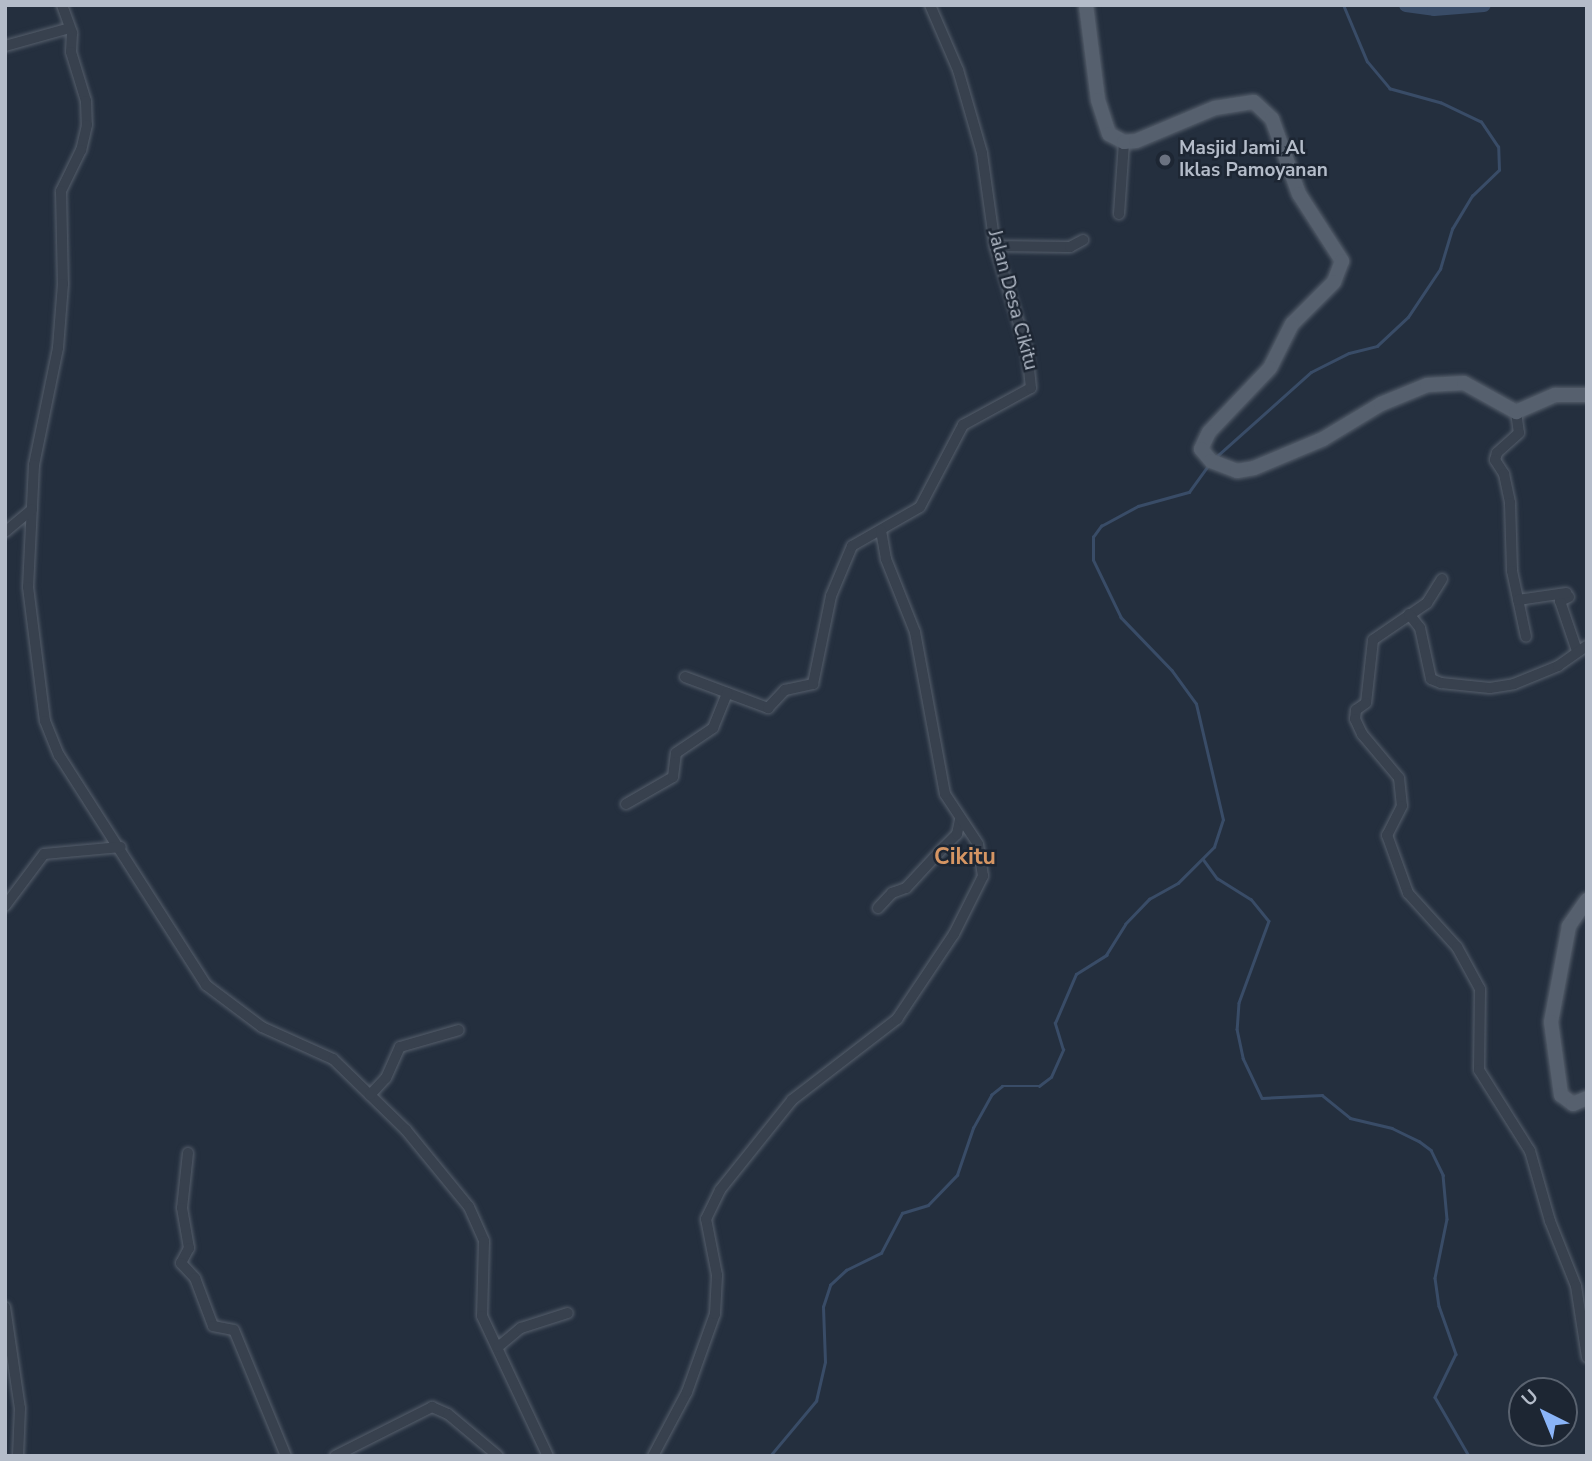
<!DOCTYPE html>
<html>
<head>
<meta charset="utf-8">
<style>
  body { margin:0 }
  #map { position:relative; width:1592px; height:1461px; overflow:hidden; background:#242f3e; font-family:"Nunito Sans",sans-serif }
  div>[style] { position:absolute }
  .stream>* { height:2.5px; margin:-1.25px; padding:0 1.25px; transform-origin:1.25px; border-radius:1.25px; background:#394c67 }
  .river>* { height:14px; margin:-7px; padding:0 7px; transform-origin:7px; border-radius:7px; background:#394c67 }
  .roads { filter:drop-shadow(0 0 2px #565f6c) drop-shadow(0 0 2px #565f6c) }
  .minor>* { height:10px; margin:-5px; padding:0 5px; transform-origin:5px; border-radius:5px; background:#38414e }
  .major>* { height:14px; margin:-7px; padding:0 7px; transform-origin:7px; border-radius:7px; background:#56606e }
  .dots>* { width:19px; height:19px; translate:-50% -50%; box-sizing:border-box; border:4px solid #1d2633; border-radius:50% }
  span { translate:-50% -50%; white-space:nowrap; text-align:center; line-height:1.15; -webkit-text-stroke:5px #1d2633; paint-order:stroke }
  .poi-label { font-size:19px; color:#b4bcc9; font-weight:700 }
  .left { translate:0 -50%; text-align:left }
  .street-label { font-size:19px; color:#b4bcc9 }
  .quarter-label { font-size:23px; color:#d59563; font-weight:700 }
  .frame { position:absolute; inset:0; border:7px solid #b4bcc9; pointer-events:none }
  .north { position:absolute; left:1508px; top:1377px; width:70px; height:70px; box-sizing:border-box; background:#1d2633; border:2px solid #59626f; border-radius:50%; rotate:317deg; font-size:19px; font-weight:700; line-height:28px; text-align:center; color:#b4bcc9 }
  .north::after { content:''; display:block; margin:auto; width:24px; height:32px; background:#8ab4f8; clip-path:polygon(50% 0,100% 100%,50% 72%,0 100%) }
</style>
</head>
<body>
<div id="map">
  <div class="stream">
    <div style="left:1216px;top:457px;width:127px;rotate:-41.8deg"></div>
    <div style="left:1311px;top:372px;width:42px;rotate:-26.6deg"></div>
    <div style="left:1349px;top:353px;width:29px;rotate:-14deg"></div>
    <div style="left:1377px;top:346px;width:42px;rotate:-43.1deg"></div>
    <div style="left:1408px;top:317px;width:58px;rotate:-56.3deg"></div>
    <div style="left:1440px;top:269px;width:42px;rotate:-73.3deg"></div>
    <div style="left:1452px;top:229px;width:39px;rotate:-59deg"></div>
    <div style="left:1472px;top:196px;width:37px;rotate:-44deg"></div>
    <div style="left:1499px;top:170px;width:23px;rotate:-92deg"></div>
    <div style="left:1498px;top:147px;width:30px;rotate:-124deg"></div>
    <div style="left:1481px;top:122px;width:44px;rotate:-154.6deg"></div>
    <div style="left:1441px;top:103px;width:53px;rotate:-164.6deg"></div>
    <div style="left:1390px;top:89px;width:35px;rotate:-130deg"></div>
    <div style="left:1367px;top:62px;width:62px;rotate:-112.8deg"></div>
    <div style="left:1203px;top:859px;width:24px;rotate:54deg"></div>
    <div style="left:1217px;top:878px;width:40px;rotate:32deg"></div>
    <div style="left:1251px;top:899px;width:28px;rotate:51deg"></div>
    <div style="left:1269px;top:921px;width:87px;rotate:110.1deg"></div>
    <div style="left:1239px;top:1003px;width:26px;rotate:94deg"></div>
    <div style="left:1237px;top:1029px;width:30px;rotate:78deg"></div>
    <div style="left:1243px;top:1058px;width:44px;rotate:64.6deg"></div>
    <div style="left:1262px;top:1098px;width:60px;rotate:-2.9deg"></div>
    <div style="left:1322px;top:1095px;width:36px;rotate:39deg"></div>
    <div style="left:1350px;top:1118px;width:43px;rotate:13.4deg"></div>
    <div style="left:1392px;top:1128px;width:30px;rotate:26deg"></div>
    <div style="left:1419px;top:1141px;width:15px;rotate:37deg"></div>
    <div style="left:1431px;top:1150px;width:28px;rotate:64deg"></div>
    <div style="left:1443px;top:1175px;width:44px;rotate:84.8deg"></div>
    <div style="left:1447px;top:1219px;width:60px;rotate:101.5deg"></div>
    <div style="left:1435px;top:1278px;width:28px;rotate:82deg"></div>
    <div style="left:1439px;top:1306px;width:51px;rotate:70.5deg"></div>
    <div style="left:1456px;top:1354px;width:48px;rotate:116deg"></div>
    <div style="left:1435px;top:1397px;width:68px;rotate:60deg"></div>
    <div style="left:770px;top:1456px;width:72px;rotate:-50.1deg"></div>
    <div style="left:816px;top:1401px;width:40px;rotate:-77deg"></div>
    <div style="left:825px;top:1362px;width:55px;rotate:-92.1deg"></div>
    <div style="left:823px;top:1307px;width:23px;rotate:-72deg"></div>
    <div style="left:830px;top:1285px;width:22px;rotate:-43deg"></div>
    <div style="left:846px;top:1270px;width:39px;rotate:-26deg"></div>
    <div style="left:881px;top:1253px;width:45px;rotate:-62.3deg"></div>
    <div style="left:902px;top:1213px;width:27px;rotate:-17deg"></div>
    <div style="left:928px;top:1205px;width:42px;rotate:-46deg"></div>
    <div style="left:957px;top:1175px;width:50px;rotate:-71.2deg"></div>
    <div style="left:973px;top:1128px;width:38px;rotate:-61deg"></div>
    <div style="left:991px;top:1095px;width:14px;rotate:-39deg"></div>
    <div style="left:1002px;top:1086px;width:37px"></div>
    <div style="left:1039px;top:1086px;width:15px;rotate:-37deg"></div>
    <div style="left:1051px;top:1077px;width:30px;rotate:-66deg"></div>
    <div style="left:1063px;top:1050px;width:28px;rotate:-107deg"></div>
    <div style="left:1055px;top:1023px;width:53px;rotate:-66.8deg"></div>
    <div style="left:1076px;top:974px;width:36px;rotate:-32deg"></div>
    <div style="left:1106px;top:955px;width:36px;rotate:-58deg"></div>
    <div style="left:1125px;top:924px;width:35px;rotate:-46deg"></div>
    <div style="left:1149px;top:899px;width:33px;rotate:-29deg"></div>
    <div style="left:1178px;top:883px;width:51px;rotate:-45deg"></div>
    <div style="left:1214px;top:847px;width:28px;rotate:-72deg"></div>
    <div style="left:1223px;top:820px;width:119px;rotate:-103.1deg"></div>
    <div style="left:1196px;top:704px;width:41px;rotate:-126deg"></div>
    <div style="left:1172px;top:671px;width:74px;rotate:-133.9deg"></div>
    <div style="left:1121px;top:618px;width:64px;rotate:-115.8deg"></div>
    <div style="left:1093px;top:560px;width:23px;rotate:-90deg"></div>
    <div style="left:1093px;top:537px;width:14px;rotate:-54deg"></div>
    <div style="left:1101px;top:526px;width:42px;rotate:-28.4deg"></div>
    <div style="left:1138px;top:506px;width:53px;rotate:-15.4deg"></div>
    <div style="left:1189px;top:492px;width:34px;rotate:-54deg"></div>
  </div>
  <div class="river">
    <div style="left:1406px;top:5px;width:28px;rotate:8deg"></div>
    <div style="left:1434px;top:9px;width:50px;rotate:-4.6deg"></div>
  </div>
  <div class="roads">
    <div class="minor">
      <div style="left:62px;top:5px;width:30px;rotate:70deg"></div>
      <div style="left:72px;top:33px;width:19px;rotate:93deg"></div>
      <div style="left:71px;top:52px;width:51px;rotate:73deg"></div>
      <div style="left:86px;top:101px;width:24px;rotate:88deg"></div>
      <div style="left:87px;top:125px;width:26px;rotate:103deg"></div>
      <div style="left:81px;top:150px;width:46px;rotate:116deg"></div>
      <div style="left:61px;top:191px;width:93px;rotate:88.8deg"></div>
      <div style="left:63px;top:284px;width:64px;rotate:94.5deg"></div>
      <div style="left:58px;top:348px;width:119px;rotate:101.6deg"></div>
      <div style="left:34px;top:465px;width:122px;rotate:92.8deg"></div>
      <div style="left:28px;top:587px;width:135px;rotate:82.8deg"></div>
      <div style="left:45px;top:721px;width:37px;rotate:68deg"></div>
      <div style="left:59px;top:755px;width:273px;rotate:57.4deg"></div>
      <div style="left:206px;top:985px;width:70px;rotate:36.9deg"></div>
      <div style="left:262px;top:1027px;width:78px;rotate:24.3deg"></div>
      <div style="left:333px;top:1059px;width:102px;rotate:44.2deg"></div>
      <div style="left:406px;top:1130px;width:99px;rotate:50.7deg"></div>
      <div style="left:469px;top:1207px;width:37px;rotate:66deg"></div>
      <div style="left:484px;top:1241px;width:75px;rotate:91.5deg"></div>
      <div style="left:482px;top:1316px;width:155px;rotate:64.8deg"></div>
      <div style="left:5px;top:46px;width:67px;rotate:-15.5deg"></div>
      <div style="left:1119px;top:214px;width:72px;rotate:-86deg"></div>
      <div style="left:995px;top:246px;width:75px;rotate:0.8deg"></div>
      <div style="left:1070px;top:247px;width:15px;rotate:-28deg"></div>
      <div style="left:1516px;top:412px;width:21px;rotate:82deg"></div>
      <div style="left:1519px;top:433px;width:30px;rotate:138deg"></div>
      <div style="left:1497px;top:453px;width:7px;rotate:106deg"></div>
      <div style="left:1495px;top:460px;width:17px;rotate:57deg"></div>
      <div style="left:1504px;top:474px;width:30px;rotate:78deg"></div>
      <div style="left:1510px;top:503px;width:68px;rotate:88.3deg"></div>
      <div style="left:1512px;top:571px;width:67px;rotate:78deg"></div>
      <div style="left:5px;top:532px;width:35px;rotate:-40deg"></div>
      <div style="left:1442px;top:579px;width:28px;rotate:122deg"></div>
      <div style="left:1427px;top:603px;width:65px;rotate:145.6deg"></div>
      <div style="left:1373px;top:640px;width:63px;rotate:96.3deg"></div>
      <div style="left:1366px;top:703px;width:12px;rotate:145deg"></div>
      <div style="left:1356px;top:710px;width:9px;rotate:96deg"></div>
      <div style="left:1355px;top:719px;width:17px;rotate:65deg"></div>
      <div style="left:1362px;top:734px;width:57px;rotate:49.9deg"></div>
      <div style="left:1399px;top:778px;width:28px;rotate:84deg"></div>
      <div style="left:1402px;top:806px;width:33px;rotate:117deg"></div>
      <div style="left:1387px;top:835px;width:62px;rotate:70.1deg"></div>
      <div style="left:1408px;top:893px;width:73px;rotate:47.8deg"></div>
      <div style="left:1457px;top:947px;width:48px;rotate:61.3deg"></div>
      <div style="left:1480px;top:989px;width:81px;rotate:90.7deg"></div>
      <div style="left:1479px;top:1070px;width:96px;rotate:57.8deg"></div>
      <div style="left:1530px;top:1151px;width:73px;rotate:74.1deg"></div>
      <div style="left:1550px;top:1221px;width:70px;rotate:68.2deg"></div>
      <div style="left:1576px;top:1286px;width:72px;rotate:81.2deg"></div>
      <div style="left:1569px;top:597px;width:10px;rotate:156deg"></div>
      <div style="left:1560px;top:601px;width:53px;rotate:71.2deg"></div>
      <div style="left:1518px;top:600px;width:49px;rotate:-8.3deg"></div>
      <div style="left:1409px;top:614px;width:18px;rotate:52deg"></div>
      <div style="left:1420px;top:628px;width:52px;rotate:77.8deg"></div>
      <div style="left:1431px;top:679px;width:11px;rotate:22deg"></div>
      <div style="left:1441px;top:683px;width:49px;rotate:5.8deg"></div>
      <div style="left:1490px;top:688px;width:24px;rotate:-9deg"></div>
      <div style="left:1514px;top:684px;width:48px;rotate:-22.2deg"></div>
      <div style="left:1558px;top:666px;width:35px;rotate:-35deg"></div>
      <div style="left:685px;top:677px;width:89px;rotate:20.5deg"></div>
      <div style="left:768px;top:708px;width:25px;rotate:-47deg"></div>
      <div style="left:785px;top:690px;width:29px;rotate:-12deg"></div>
      <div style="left:813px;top:684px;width:90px;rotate:-78.4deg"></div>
      <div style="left:831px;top:596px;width:54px;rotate:-67.2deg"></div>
      <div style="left:852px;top:546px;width:78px;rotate:-29.8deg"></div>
      <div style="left:920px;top:507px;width:93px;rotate:-62.3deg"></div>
      <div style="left:963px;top:425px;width:77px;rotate:-28.6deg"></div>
      <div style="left:1031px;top:388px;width:38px;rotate:-96deg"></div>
      <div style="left:1027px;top:350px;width:109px;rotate:-107.1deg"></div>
      <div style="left:995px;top:246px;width:94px;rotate:-98deg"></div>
      <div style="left:982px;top:153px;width:86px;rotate:-106.1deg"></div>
      <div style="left:958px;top:70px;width:71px;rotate:-113.3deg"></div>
      <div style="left:626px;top:804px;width:54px;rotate:-29.9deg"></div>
      <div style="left:673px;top:777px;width:24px;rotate:-83deg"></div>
      <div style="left:676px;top:753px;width:45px;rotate:-34deg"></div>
      <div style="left:713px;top:728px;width:38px;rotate:-68deg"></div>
      <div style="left:5px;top:906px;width:65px;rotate:-53.1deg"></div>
      <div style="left:44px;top:854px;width:77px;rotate:-5.2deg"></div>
      <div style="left:878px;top:908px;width:21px;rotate:-47deg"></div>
      <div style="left:892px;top:893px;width:15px;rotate:-20deg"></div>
      <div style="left:906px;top:888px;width:56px;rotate:-47.2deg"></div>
      <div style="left:944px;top:847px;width:18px;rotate:-45deg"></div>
      <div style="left:957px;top:834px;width:14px;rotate:-78deg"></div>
      <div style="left:370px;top:1095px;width:23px;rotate:-47deg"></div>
      <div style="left:386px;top:1078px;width:34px;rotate:-66deg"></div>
      <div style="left:400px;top:1047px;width:61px;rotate:-16.1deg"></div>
      <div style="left:188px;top:1153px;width:55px;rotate:96.2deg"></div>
      <div style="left:182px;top:1208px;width:41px;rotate:80.1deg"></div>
      <div style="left:189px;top:1248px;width:17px;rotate:118deg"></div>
      <div style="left:181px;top:1263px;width:21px;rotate:47deg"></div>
      <div style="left:195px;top:1278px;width:51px;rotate:69.4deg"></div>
      <div style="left:213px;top:1326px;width:21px;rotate:11deg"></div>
      <div style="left:234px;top:1330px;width:136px;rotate:67.6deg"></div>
      <div style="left:5px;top:1307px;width:102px;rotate:81.6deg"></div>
      <div style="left:20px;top:1408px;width:48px;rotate:92.4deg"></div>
      <div style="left:498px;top:1347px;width:30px;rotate:-40deg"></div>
      <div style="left:521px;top:1328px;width:49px;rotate:-17.7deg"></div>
      <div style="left:335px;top:1456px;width:109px;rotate:-26.8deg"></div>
      <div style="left:432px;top:1407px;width:17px;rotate:24deg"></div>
      <div style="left:448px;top:1414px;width:65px;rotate:40deg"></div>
      <div style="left:653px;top:1456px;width:72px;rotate:-62deg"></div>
      <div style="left:687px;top:1392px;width:83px;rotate:-70.3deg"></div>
      <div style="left:715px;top:1314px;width:39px;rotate:-87deg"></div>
      <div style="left:717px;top:1275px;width:57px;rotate:-101.1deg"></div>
      <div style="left:706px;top:1219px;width:32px;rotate:-64deg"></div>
      <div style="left:720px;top:1190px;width:115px;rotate:-51.3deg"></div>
      <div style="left:792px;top:1100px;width:133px;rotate:-37.6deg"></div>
      <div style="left:897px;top:1019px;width:102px;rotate:-56.2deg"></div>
      <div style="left:954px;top:934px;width:65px;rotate:-63.4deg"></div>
      <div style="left:983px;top:876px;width:32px;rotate:-99deg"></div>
      <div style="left:978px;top:844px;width:60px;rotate:-123.4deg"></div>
      <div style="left:945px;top:794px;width:165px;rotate:-100.5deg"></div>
      <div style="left:915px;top:632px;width:79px;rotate:-111.7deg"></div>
      <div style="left:886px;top:559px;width:29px;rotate:-100deg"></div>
    </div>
    <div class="major">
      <div style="left:1086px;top:5px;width:96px;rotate:82.8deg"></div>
      <div style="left:1098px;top:100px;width:36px;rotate:72deg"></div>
      <div style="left:1109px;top:134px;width:17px;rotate:28deg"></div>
      <div style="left:1124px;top:142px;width:12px;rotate:-5deg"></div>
      <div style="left:1136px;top:141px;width:86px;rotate:-22.7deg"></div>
      <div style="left:1215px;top:108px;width:39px;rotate:-9deg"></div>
      <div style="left:1254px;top:102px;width:25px;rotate:43deg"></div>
      <div style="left:1272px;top:119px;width:80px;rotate:70.2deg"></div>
      <div style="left:1299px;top:194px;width:80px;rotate:57.3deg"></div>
      <div style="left:1342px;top:261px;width:22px;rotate:111deg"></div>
      <div style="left:1334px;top:282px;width:59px;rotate:135deg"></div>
      <div style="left:1292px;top:324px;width:49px;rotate:116.6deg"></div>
      <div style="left:1270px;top:368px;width:88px;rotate:133.6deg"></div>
      <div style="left:1209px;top:432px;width:19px;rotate:115deg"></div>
      <div style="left:1201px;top:449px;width:16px;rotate:50deg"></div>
      <div style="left:1211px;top:461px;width:28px;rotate:21deg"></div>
      <div style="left:1237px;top:471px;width:17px;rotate:-10deg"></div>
      <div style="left:1254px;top:468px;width:75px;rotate:-22.8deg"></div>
      <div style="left:1323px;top:439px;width:68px;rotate:-31.1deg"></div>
      <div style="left:1381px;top:404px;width:50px;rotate:-22.4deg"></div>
      <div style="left:1427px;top:385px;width:37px;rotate:-3deg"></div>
      <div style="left:1464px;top:383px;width:60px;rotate:29.1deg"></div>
      <div style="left:1516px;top:412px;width:43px;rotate:-23.6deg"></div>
      <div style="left:1555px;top:395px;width:32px"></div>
      <div style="left:1587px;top:900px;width:32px;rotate:125deg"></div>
      <div style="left:1569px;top:926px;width:98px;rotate:100.6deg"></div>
      <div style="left:1551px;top:1022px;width:74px;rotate:82.2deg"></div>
      <div style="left:1561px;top:1095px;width:15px;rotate:37deg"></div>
      <div style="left:1573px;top:1104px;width:15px;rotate:-23deg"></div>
    </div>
  </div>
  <div class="dots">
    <div style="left:1165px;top:160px;background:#6b7280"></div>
  </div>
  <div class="poi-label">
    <span class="left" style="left:1179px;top:160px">Masjid Jami Al<br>Iklas Pamoyanan</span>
  </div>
  <div class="street-label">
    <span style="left:1012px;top:300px;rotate:75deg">Jalan Desa Cikitu</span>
  </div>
  <div class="quarter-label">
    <span style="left:965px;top:857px">Cikitu</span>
  </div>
  <div class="frame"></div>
  <div class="north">U</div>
</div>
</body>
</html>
